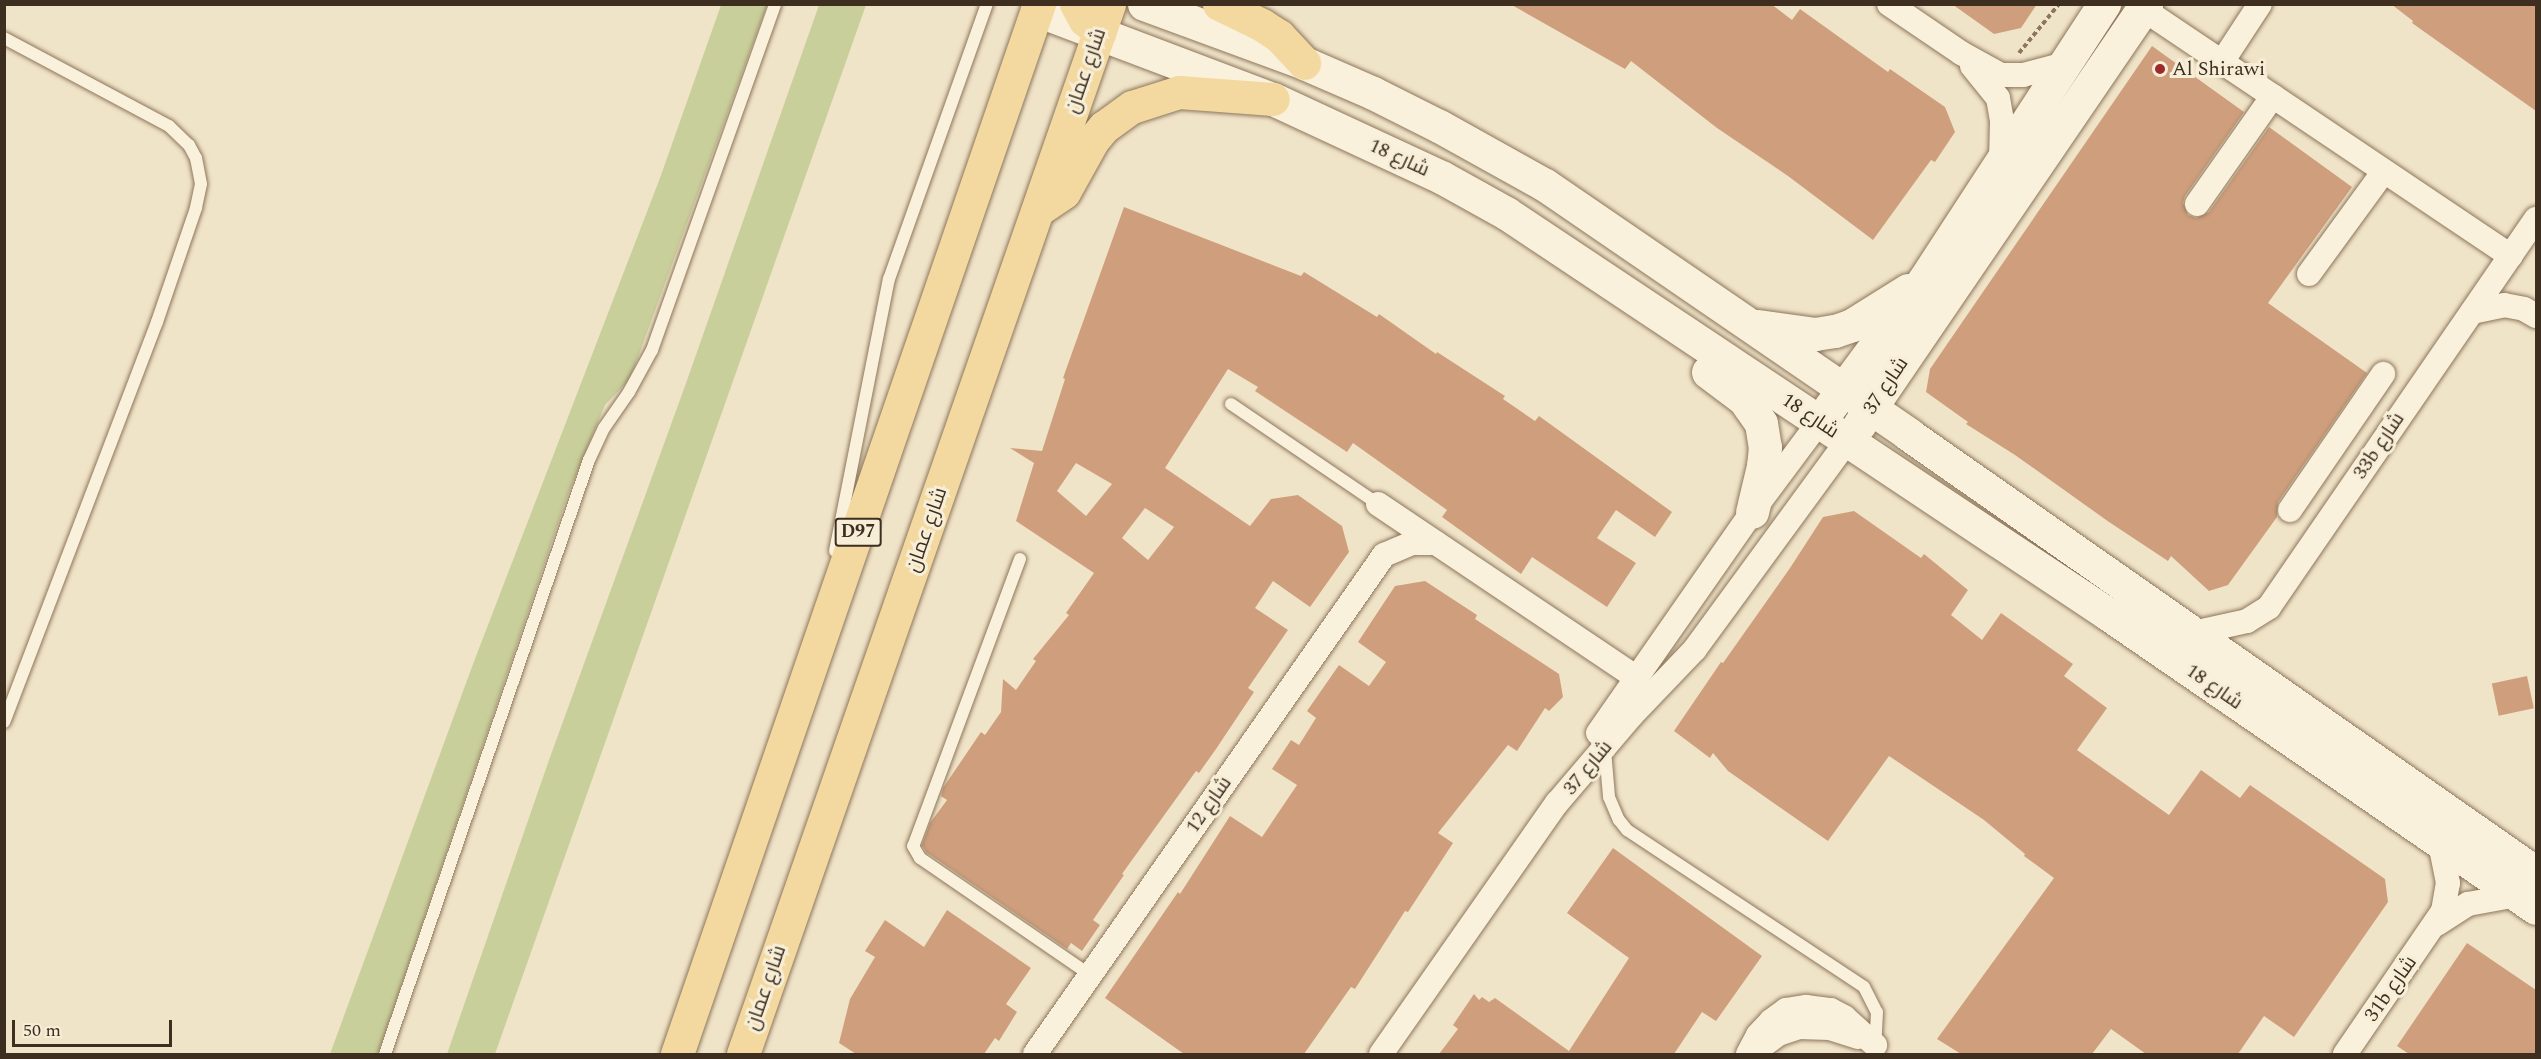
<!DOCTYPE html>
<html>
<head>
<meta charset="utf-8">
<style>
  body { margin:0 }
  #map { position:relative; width:2541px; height:1059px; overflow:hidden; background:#f0e4c8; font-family:Spectral,Cairo,serif }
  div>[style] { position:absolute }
  .green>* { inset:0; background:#c9cf9b }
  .building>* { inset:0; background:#cf9f7d; transform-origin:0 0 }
  .path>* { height:4px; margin-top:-2px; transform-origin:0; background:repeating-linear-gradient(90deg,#8d765c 0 4.5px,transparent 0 7.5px) }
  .roads { filter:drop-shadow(0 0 2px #8d765c) drop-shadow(0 0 2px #8d765c) }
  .lane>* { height:12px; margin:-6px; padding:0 6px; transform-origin:6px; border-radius:6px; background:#faf1dc }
  .street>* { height:24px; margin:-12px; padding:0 12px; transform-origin:12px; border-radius:12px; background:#faf1dc }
  .secondary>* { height:33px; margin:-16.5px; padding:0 16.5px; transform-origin:16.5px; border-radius:16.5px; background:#faf1dc }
  .primary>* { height:33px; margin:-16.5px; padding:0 16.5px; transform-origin:16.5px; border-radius:16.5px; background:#f3d9a0 }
  .dots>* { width:16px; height:16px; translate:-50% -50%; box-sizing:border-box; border:3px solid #f7eed8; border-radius:50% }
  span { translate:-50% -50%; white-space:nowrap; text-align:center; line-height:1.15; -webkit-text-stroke:6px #f7eed8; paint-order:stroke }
  .shield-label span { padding:2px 4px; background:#f7eed8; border:2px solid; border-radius:4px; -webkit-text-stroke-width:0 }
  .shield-label { font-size:18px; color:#3d2e20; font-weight:700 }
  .poi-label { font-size:20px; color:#3d2e20 }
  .left { translate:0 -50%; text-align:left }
  .street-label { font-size:20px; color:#3d2e20 }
  .frame { position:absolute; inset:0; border:6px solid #3d2e20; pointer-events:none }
  .scale { position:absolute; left:12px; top:1020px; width:160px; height:27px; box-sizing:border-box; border:3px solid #3d2e20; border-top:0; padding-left:8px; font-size:18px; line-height:21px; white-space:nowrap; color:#3d2e20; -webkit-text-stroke:4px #f7eed8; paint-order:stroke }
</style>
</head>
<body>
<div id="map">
  <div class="green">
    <div style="clip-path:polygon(721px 5px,767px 5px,630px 379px,605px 405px,568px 494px,378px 1054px,330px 1054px,473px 664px,660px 178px)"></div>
    <div style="clip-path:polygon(819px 5px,866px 5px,495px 1054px,447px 1054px,549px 760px,685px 386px)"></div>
  </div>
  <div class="building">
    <div style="clip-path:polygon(1510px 4px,1771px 4px,1792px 20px,1800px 9px,1888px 72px,1890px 69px,1945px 107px,1955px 132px,1935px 162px,1931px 160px,1873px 240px,1788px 176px,1717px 128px,1631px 61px,1625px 69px)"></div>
    <div style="clip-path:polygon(1952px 4px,2037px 4px,2021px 28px,1994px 34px)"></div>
    <div style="clip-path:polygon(2391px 4px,2536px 4px,2536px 111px,2412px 23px,2413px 21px)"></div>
    <div style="clip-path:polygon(2152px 46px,2244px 112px,2185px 196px,2183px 203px,2188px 215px,2196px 218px,2209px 212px,2269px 127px,2352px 187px,2268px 303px,2367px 373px,2278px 502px,2277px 517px,2228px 585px,2209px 591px,2171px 556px,2168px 561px,2109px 522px,2015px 455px,1966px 424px,1968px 422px,1926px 392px,1930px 369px)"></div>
    <div style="clip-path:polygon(evenodd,1124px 207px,1301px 276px,1304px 272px,1377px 317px,1379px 314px,1436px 354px,1437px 352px,1505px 396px,1503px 399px,1535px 421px,1539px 416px,1672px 512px,1655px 537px,1616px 510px,1597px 538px,1636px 563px,1607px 607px,1532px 557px,1521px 574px,1442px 517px,1447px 510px,1353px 443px,1347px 452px,1255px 391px,1258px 387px,1228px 369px,1165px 468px,1250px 526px,1271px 499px,1298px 495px,1342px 526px,1349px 552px,1310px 607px,1273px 581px,1255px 608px,1288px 630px,1248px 688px,1254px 692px,1216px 749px,1199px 773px,1196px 771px,1122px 874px,1124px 875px,1093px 920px,1100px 925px,1082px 951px,1071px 943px,1067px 949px,926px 852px,922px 845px,930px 823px,947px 800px,941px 796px,943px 788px,981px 732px,985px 735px,1001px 712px,1003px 679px,1016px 690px,1036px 661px,1033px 659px,1069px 615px,1066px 613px,1094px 573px,1016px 521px,1034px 463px,1010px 448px,1042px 451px,1065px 379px,1063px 378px,1124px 207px,1076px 463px,1112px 484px,1086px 516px,1057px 491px,1076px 463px,1124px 207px,1145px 508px,1174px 527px,1148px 560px,1122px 538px,1145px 508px)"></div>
    <div style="clip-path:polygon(1854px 511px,1921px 558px,1924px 554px,1968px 590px,1951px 615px,1982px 640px,2001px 613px,2073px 664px,2064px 676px,2107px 708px,2077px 750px,2169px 815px,2201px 770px,2240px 798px,2250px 785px,2385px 879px,2388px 902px,2294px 1037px,2264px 1016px,2238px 1054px,2146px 1054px,2111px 1029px,2092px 1054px,1961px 1054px,1937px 1039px,2054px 878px,2024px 856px,2025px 854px,1984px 820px,1889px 756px,1828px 841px,1728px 771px,1713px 753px,1710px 758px,1674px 731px,1721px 662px,1723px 663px,1790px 568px,1823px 517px)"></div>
    <div style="clip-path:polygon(1425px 581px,1477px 615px,1475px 619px,1559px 674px,1563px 697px,1549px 711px,1545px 708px,1517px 751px,1508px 745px,1438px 833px,1453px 843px,1408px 912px,1405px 911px,1355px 989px,1351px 987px,1304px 1054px,1184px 1054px,1105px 998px,1178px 892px,1180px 894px,1230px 816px,1262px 837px,1297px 785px,1272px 769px,1291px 740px,1299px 745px,1316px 718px,1307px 711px,1339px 665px,1369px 686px,1386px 662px,1358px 642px,1395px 586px)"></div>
    <div style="left:2527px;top:676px;width:33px;height:36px;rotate:78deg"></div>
    <div style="clip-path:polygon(1613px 848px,1762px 956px,1716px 1021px,1702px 1012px,1674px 1054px,1439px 1054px,1458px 1029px,1453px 1025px,1474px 994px,1479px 1000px,1482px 997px,1489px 1002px,1495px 998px,1569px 1051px,1629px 958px,1567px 913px)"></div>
    <div style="clip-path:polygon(947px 910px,1031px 968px,1006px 1004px,1017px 1012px,999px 1041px,995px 1038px,984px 1054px,856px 1054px,839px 1043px,850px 999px,875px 957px,865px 951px,885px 920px,924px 947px)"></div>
    <div style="clip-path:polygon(2467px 943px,2536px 990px,2536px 1054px,2409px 1054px,2397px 1046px)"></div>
  </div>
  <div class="path">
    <div style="left:2019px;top:53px;width:63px;rotate:-50.8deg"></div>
  </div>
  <div class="roads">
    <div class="lane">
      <div style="left:4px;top:38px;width:187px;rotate:28.1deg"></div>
      <div style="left:169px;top:126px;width:28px;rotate:44deg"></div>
      <div style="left:189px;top:145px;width:15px;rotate:62deg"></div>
      <div style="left:196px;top:158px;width:26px;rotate:79deg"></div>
      <div style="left:201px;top:184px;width:25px;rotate:102deg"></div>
      <div style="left:196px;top:208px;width:120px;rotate:108.9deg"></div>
      <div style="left:157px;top:322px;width:428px;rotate:110.9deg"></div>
      <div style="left:1231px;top:404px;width:178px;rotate:34.2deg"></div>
      <div style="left:835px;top:551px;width:277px;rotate:-78.8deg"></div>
      <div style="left:889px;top:279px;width:292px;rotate:-70.4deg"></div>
      <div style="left:1020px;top:559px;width:306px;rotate:110.4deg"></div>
      <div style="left:913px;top:846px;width:14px;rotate:60deg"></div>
      <div style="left:920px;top:858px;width:206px;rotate:34.5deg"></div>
      <div style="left:1605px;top:750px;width:47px;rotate:85.1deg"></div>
      <div style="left:1609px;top:797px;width:25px;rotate:67deg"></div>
      <div style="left:1619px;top:820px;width:13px;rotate:51deg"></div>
      <div style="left:1627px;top:830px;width:284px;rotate:33.5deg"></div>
      <div style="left:1864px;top:987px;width:28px;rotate:63deg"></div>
      <div style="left:1877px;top:1012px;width:33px;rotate:93deg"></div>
      <div style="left:385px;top:1054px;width:628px;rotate:-71.05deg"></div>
      <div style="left:589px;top:460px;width:35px;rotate:-65deg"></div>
      <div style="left:604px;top:428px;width:44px;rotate:-55.2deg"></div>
      <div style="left:629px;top:392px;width:48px;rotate:-61.3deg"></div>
      <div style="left:652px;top:350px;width:367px;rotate:-70.4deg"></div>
    </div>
    <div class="street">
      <div style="left:1889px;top:4px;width:87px;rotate:34.2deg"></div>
      <div style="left:1961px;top:53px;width:46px;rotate:28.8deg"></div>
      <div style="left:2001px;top:75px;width:22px"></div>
      <div style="left:2023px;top:75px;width:43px;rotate:-14.7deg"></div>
      <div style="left:2143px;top:9px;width:443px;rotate:33.9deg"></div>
      <div style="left:2222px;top:62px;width:69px;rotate:-56.8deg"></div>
      <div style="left:1972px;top:66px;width:41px;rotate:50.9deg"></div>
      <div style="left:1998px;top:98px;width:23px;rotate:80deg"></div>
      <div style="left:2002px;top:121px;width:42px;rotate:91.4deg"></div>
      <div style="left:2197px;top:204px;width:132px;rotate:-54.9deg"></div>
      <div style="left:2309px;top:274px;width:127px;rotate:-53.9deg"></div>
      <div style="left:2472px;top:312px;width:33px;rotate:-12deg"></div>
      <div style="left:2504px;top:305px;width:20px;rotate:11deg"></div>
      <div style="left:2524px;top:309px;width:14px;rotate:30deg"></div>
      <div style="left:1378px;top:504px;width:312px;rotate:33.9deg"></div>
      <div style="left:2290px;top:510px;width:165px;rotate:-55.6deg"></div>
      <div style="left:2193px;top:633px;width:55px;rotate:-12.5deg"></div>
      <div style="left:2247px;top:621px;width:26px;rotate:-32deg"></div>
      <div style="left:2269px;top:607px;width:471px;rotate:-55.5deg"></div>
      <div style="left:1598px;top:733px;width:269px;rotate:-55.1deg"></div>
      <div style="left:1752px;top:512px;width:112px;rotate:-53.3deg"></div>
      <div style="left:2437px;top:924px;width:37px;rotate:-33deg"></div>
      <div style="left:2468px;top:904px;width:50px;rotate:-10.4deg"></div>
      <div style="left:1757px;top:1050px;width:26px;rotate:-37deg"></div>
      <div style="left:1778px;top:1034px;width:22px;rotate:-18deg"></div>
      <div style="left:1799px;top:1027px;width:31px;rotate:2deg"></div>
      <div style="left:1830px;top:1028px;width:29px;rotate:18deg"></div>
      <div style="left:1035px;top:1054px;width:609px;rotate:-55.03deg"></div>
      <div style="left:1384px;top:555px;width:30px;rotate:-23deg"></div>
      <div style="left:1412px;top:543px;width:24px"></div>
      <div style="left:1381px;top:1054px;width:307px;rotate:-55deg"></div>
      <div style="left:1557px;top:803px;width:116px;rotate:-49.6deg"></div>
      <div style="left:1632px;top:715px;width:91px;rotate:-46.3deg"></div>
      <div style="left:1695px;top:649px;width:258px;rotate:-53.8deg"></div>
      <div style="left:1748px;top:1054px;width:21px;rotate:-62deg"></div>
      <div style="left:1758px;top:1035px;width:19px;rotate:-47deg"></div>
      <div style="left:1771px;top:1021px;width:19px;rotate:-36deg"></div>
      <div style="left:1786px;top:1010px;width:20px;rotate:-9deg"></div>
      <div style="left:1806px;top:1007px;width:25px;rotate:7deg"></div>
      <div style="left:1831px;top:1010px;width:15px;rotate:28deg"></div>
      <div style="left:1844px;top:1017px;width:42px;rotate:42.1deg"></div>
      <div style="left:2345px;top:1054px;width:173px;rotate:-55.6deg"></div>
      <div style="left:2443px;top:911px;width:28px;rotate:-80deg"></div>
      <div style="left:2448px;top:883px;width:41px;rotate:-101.3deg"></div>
    </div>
    <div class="secondary">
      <div style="left:1144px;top:4px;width:171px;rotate:20.2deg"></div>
      <div style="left:1304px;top:63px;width:75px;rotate:23.5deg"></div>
      <div style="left:1373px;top:93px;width:74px;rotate:26.6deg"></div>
      <div style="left:1439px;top:126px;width:121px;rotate:29.1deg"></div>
      <div style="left:1545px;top:185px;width:440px;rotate:34.4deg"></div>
      <div style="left:1908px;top:434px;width:766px;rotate:34.96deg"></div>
      <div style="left:1037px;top:10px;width:252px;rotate:20.7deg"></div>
      <div style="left:1273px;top:99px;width:187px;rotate:24.9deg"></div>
      <div style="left:1443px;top:178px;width:72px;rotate:29.1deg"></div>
      <div style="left:1506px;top:213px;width:723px;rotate:33.67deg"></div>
      <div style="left:2108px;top:614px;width:519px;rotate:34.49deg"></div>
      <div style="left:1758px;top:326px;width:58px;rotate:8deg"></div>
      <div style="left:1815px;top:334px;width:20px;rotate:-9deg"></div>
      <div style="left:1835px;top:331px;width:18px;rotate:-19deg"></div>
      <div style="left:1852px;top:325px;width:66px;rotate:-32deg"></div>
      <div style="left:1708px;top:372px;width:45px;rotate:36.9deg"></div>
      <div style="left:1744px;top:399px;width:29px;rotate:55deg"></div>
      <div style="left:1761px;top:423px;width:24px;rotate:81deg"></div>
      <div style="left:1765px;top:447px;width:19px;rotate:96deg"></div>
      <div style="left:1763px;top:466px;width:47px;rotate:103.4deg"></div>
      <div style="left:1830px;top:407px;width:158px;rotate:-53.5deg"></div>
      <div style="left:1924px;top:280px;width:330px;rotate:-56.9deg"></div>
      <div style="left:1859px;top:425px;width:510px;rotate:-55.72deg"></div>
    </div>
    <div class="primary">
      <div style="left:1076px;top:4px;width:18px;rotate:61deg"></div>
      <div style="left:1085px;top:20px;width:19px;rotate:39deg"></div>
      <div style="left:1219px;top:4px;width:48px;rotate:26deg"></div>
      <div style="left:1262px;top:25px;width:20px;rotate:33deg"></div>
      <div style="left:1279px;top:36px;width:37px;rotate:47deg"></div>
      <div style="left:1039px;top:209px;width:30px;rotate:-34deg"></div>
      <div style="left:1064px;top:192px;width:60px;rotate:-60.9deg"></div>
      <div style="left:1093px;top:140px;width:17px;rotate:-50deg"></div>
      <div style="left:1104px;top:127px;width:34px;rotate:-36deg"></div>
      <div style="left:1132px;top:107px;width:49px;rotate:-17.7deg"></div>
      <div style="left:1179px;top:92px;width:94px;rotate:4.3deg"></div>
      <div style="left:677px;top:1054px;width:1111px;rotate:-70.98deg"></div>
      <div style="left:743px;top:1054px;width:1112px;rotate:-70.78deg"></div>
    </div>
  </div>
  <div class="dots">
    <div style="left:2160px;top:69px;background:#9e2a2b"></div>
  </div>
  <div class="shield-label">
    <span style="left:858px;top:532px">D97</span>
  </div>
  <div class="poi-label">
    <span class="left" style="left:2172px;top:69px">Al Shirawi</span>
  </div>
  <div class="street-label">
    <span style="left:1086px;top:71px;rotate:-71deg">شارع عمان</span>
    <span style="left:1399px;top:158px;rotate:25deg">شارع 18</span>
    <span style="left:1886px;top:386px;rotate:-56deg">شارع 37</span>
    <span style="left:1810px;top:416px;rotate:34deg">شارع 18</span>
    <span style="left:2379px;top:446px;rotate:-56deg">33b شارع</span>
    <span style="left:927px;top:530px;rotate:-71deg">شارع عمان</span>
    <span style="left:2214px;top:687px;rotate:35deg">شارع 18</span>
    <span style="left:1588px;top:768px;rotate:-50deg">شارع 37</span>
    <span style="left:1209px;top:805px;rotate:-55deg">شارع 12</span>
    <span style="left:766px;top:988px;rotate:-71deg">شارع عمان</span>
    <span style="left:2391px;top:989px;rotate:-55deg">31b شارع</span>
  </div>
  <div class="frame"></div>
  <div class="scale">50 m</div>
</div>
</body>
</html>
